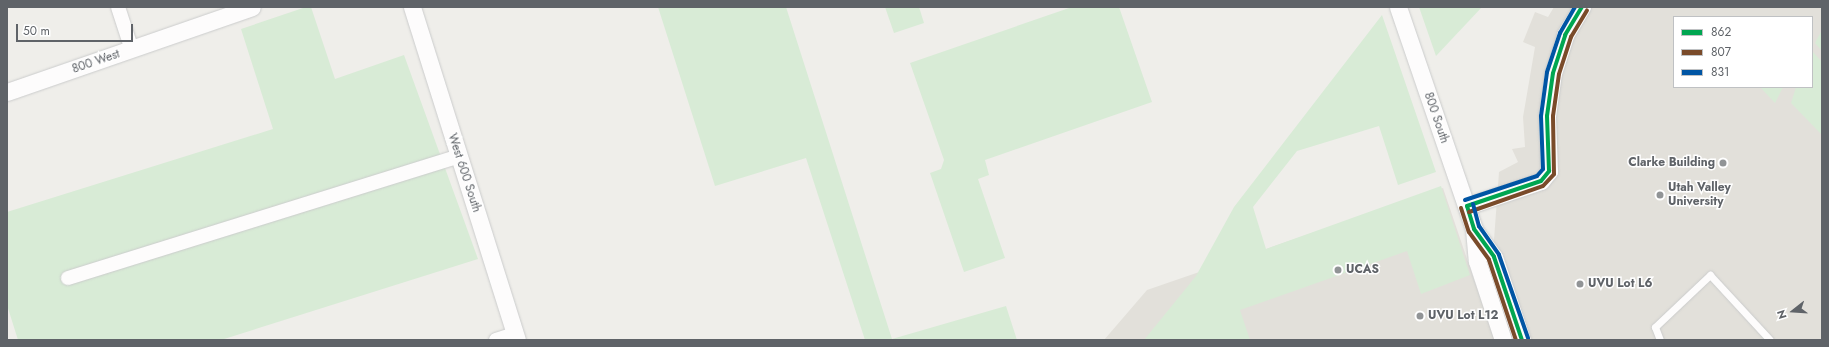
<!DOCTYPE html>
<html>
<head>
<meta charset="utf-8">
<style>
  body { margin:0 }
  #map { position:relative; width:1829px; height:347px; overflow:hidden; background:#efeeea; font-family:Jost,sans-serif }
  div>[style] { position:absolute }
  .education>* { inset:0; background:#e2e0da }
  .green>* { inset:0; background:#d8ebd6 }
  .roads { filter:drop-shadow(0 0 1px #cbcccc) drop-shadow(0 0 1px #cbcccc) }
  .service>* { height:7px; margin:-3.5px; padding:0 3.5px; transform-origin:3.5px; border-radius:3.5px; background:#fdfcfc }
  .minor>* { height:14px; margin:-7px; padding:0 7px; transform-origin:7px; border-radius:7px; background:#fdfcfc }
  .tertiary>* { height:17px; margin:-8.5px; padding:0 8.5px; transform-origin:8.5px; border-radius:8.5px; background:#fdfcfc }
  .bus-1>* { height:4px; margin:-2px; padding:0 2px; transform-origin:2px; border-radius:2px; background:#00a651 }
  .bus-2>* { height:4px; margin:-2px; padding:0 2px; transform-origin:2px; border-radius:2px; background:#7a4b2a }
  .bus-3>* { height:4px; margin:-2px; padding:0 2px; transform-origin:2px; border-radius:2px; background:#0055a4 }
  .dots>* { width:11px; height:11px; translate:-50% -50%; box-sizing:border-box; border:2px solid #fff; border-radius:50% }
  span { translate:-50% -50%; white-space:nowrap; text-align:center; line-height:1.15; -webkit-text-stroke:3px #fff; paint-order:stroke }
  .street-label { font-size:12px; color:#5f6368 }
  .poi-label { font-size:12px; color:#5f6368; font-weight:700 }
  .right { translate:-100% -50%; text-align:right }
  .left { translate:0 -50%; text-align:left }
  .frame { position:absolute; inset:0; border:8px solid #5f6368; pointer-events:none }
  .legend { position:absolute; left:1673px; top:16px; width:140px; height:72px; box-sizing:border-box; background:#fff; border:1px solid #bfc1c3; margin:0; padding:5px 7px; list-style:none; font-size:12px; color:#5f6368 }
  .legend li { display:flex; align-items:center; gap:8px; height:20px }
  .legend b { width:20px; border:1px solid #bfc1c3 }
  .north { position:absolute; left:1773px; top:291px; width:40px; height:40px; -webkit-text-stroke:3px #fff; paint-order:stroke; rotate:253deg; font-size:11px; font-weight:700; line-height:16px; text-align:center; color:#5f6368 }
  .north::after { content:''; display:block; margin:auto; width:14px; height:18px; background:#5f6368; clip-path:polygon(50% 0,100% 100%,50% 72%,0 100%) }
  .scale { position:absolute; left:16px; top:24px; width:117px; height:18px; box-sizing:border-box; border:2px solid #5f6368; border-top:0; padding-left:5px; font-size:12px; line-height:14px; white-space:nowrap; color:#5f6368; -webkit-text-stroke:3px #fff; paint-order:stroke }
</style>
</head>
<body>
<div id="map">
  <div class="education">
    <div style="clip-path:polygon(evenodd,1554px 7px,1822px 7px,1822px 340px,1104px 340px,1147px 290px,1443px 188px,1488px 321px,1499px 172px,1518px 162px,1512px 149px,1525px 147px,1523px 117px,1535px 47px,1523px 42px,1535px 12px,1548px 17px,1554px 7px,1674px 17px,1812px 17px,1812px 87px,1674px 87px,1674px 17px)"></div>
  </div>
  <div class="green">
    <div style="clip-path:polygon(306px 7px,311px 7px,335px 79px,404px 55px,478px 259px,221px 340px,18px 340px,7px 305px,7px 212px,273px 129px,241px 29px)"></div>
    <div style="clip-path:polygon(658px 7px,786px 7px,892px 339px,1006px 306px,1017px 340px,865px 340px,806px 158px,715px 186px)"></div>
    <div style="clip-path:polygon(885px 7px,919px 7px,924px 23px,894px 33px)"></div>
    <div style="clip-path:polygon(1072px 7px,1119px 7px,1152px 102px,985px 160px,989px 175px,978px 179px,1005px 258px,964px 272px,930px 173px,941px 169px,944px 160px,910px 63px)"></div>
    <div style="clip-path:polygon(1419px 7px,1482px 7px,1436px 56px)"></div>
    <div style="clip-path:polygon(1382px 15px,1436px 172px,1398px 185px,1379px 126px,1297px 151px,1253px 207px,1266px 249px,1441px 186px,1470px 275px,1421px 294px,1407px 251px,1240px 310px,1250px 340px,1144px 340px,1196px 276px,1234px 207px)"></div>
    <div style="clip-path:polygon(1822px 30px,1822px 51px,1815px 43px)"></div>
    <div style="clip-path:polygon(1813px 52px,1822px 62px,1822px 135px,1791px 103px,1796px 87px,1812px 87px)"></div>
    <div style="clip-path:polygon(1760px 87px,1783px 87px,1775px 103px)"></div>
  </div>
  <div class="roads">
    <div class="service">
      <div style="left:1660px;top:340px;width:14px;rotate:-111deg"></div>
      <div style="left:1655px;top:327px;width:76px;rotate:-43.4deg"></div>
      <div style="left:1710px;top:275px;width:88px;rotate:47.3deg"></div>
    </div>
    <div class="minor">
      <div style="left:118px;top:7px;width:45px;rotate:72deg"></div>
      <div style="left:68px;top:278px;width:410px;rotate:-17.3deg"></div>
      <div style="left:496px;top:340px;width:20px;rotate:-18deg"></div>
    </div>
    <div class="tertiary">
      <div style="left:412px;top:7px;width:349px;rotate:72.5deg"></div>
      <div style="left:1398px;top:7px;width:235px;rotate:71.1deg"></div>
      <div style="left:1474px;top:229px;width:32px;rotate:85deg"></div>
      <div style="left:1477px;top:261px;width:83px;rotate:71.8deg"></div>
      <div style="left:7px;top:92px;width:259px;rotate:-19.1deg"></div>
      <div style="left:1467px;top:206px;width:78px;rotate:-18.7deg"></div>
      <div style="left:1541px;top:181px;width:13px;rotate:-51deg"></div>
      <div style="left:1549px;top:171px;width:55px;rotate:-92.1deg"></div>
      <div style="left:1547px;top:116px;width:43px;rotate:-82.1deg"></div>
      <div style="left:1553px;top:73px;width:40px;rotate:-72deg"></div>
      <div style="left:1565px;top:35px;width:33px;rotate:-59deg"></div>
      <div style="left:1475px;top:231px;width:32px;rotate:54deg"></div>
      <div style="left:1494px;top:257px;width:88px;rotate:71.4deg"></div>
    </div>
  </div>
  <div class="bus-1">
    <div style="left:1467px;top:206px;width:78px;rotate:-18.7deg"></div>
    <div style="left:1541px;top:181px;width:13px;rotate:-51deg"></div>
    <div style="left:1549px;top:171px;width:55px;rotate:-92.1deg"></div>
    <div style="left:1547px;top:116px;width:43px;rotate:-82.1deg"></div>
    <div style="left:1553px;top:73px;width:40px;rotate:-72deg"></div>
    <div style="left:1565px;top:35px;width:33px;rotate:-59deg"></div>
    <div style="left:1467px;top:206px;width:24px;rotate:73deg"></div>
    <div style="left:1474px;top:229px;width:34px;rotate:54deg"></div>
    <div style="left:1494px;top:257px;width:88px;rotate:71.4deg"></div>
  </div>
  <div class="bus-2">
    <div style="left:1461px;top:208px;width:25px;rotate:72deg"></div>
    <div style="left:1469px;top:232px;width:34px;rotate:54deg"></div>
    <div style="left:1489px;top:260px;width:84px;rotate:71.4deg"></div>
    <div style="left:1469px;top:212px;width:78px;rotate:-19.4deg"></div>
    <div style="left:1543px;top:186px;width:16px;rotate:-47deg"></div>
    <div style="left:1554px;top:174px;width:58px;rotate:-91deg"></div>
    <div style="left:1553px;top:116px;width:42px;rotate:-81.9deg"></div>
    <div style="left:1559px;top:74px;width:39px;rotate:-72deg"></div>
    <div style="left:1571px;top:37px;width:31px;rotate:-59deg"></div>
  </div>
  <div class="bus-3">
    <div style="left:1465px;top:200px;width:76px;rotate:-18.4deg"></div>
    <div style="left:1537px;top:176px;width:9px;rotate:-49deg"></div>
    <div style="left:1543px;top:169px;width:53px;rotate:-92.2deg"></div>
    <div style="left:1541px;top:116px;width:44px;rotate:-82.2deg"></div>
    <div style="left:1547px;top:72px;width:41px;rotate:-71.6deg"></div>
    <div style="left:1560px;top:33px;width:30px;rotate:-60deg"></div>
    <div style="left:1473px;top:204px;width:23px;rotate:75deg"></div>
    <div style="left:1479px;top:226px;width:35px;rotate:55deg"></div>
    <div style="left:1499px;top:255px;width:88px;rotate:70.7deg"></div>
  </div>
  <div class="dots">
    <div style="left:1723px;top:163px;background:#919496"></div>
    <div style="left:1660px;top:195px;background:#919496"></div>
    <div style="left:1338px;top:270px;background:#919496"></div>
    <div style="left:1580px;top:284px;background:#919496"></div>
    <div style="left:1420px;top:316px;background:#919496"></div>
  </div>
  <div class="street-label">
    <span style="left:96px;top:62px;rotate:-19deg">800 West</span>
    <span style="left:1436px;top:118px;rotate:71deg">800 South</span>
    <span style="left:464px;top:173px;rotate:72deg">West 600 South</span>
  </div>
  <div class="poi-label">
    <span class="right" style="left:1715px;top:163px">Clarke Building</span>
    <span class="left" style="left:1668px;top:195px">Utah Valley<br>University</span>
    <span class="left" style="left:1346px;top:270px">UCAS</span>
    <span class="left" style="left:1588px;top:284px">UVU Lot L6</span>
    <span class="left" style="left:1428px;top:316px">UVU Lot L12</span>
  </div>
  <div class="frame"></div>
  <ul class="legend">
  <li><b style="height:5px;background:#00a651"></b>862</li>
  <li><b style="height:5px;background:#7a4b2a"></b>807</li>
  <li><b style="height:5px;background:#0055a4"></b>831</li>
  </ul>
  <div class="north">N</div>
  <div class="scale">50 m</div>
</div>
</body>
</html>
